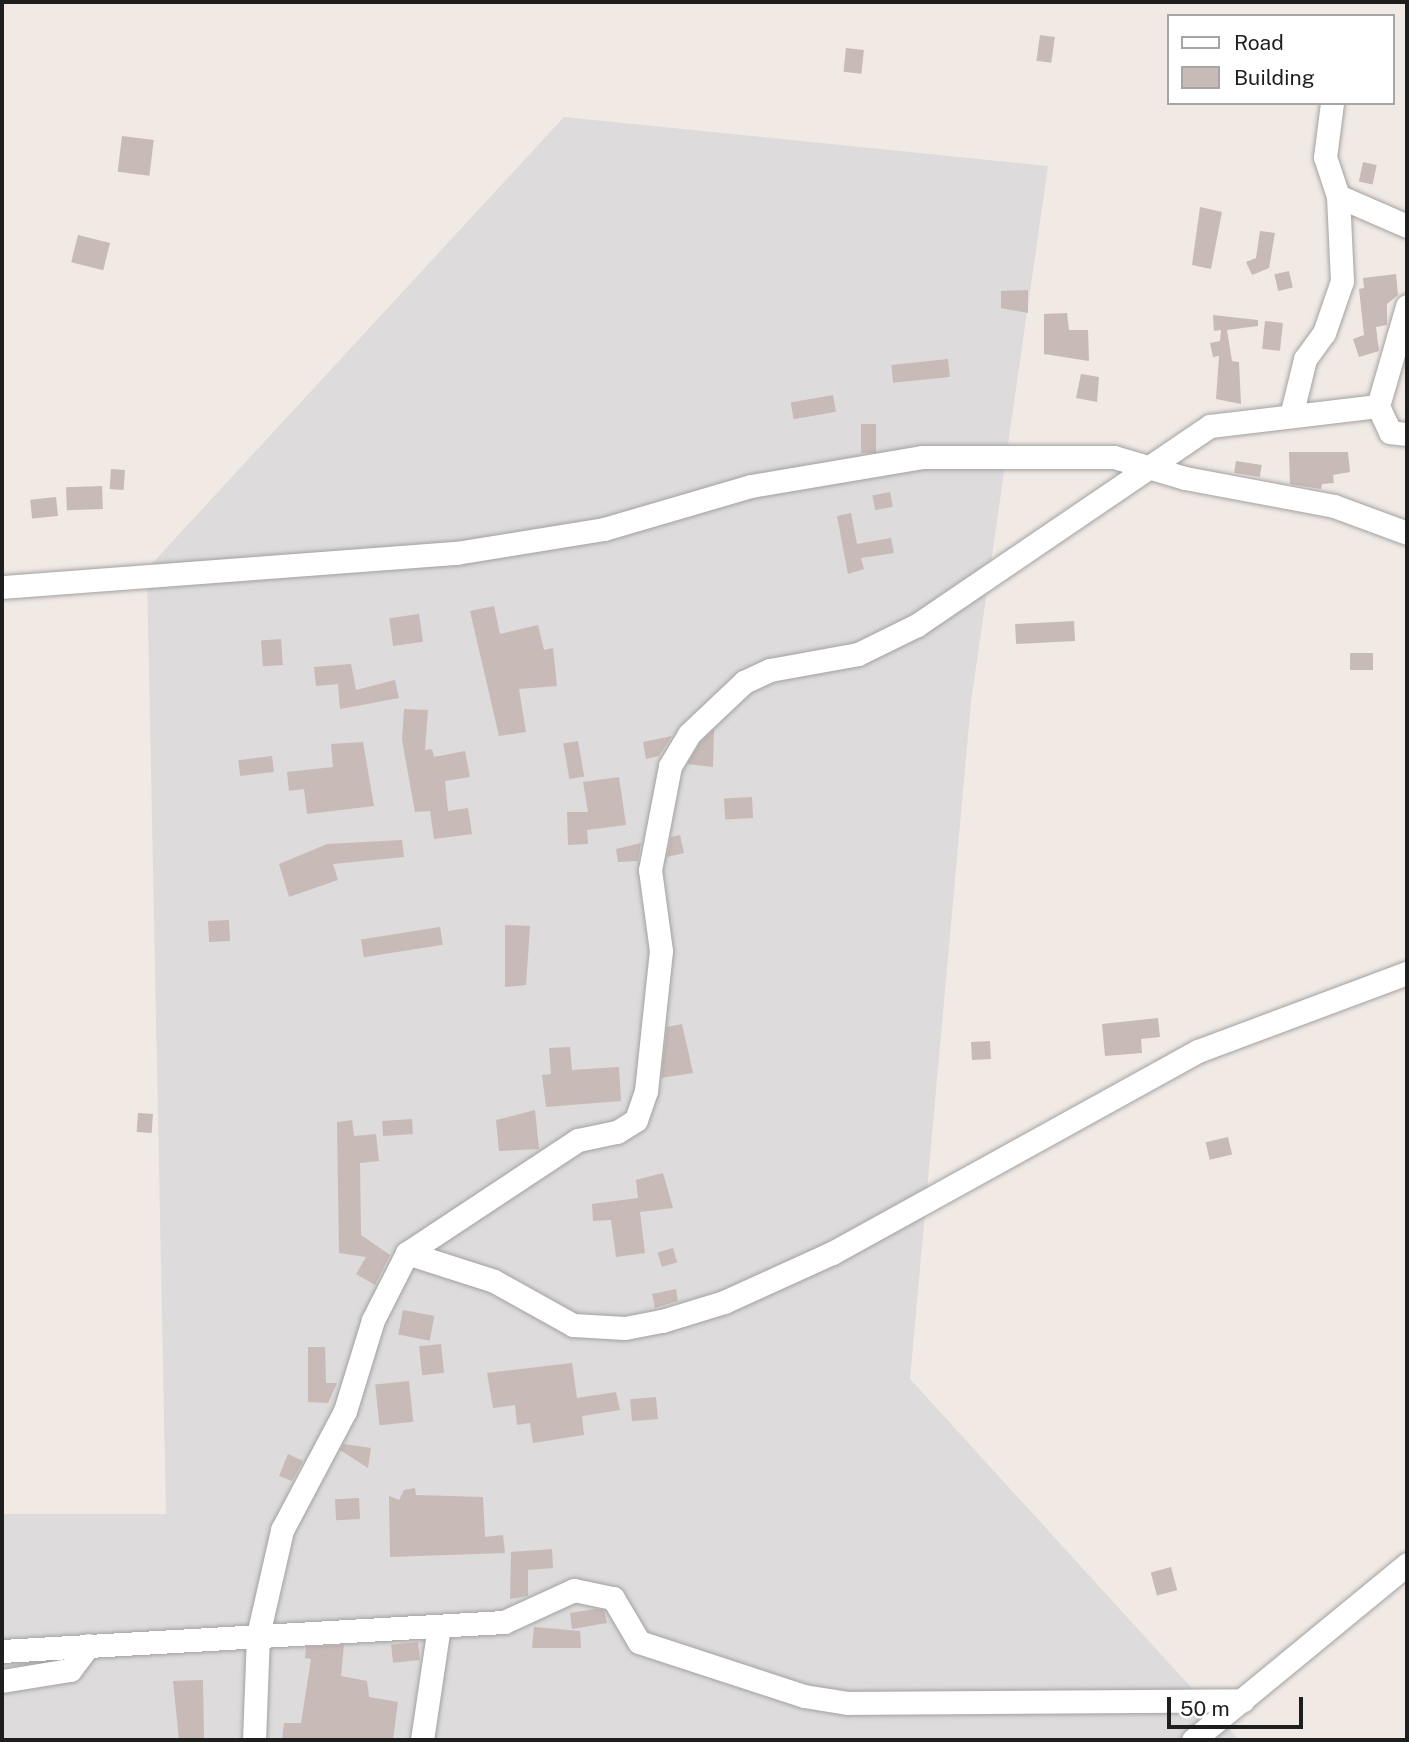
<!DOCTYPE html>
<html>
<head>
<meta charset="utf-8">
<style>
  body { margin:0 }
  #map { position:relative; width:1409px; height:1742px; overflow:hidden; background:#f0e9e4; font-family:"Public Sans",sans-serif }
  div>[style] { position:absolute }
  .residential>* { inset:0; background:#dddbdc }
  .building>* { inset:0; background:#c8bab7; transform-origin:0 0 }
  .roads { filter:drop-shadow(0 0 2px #a2a2a2) drop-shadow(0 0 2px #a2a2a2) }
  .minor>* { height:23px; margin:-11.5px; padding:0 11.5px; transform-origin:11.5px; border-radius:11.5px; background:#fff }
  span { translate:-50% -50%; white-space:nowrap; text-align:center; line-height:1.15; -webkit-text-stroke:7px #fff; paint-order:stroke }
  .frame { position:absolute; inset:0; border:4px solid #1e1e1e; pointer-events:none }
  .legend { position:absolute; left:1167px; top:14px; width:228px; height:91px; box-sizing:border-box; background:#fff; border:2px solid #a5a5a5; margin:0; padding:9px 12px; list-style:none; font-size:21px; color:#1e1e1e }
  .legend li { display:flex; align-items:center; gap:14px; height:35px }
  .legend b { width:35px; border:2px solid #a5a5a5 }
  .scale { position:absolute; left:1167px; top:1697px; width:136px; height:32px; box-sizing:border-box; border:4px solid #1e1e1e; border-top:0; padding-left:9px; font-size:21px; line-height:24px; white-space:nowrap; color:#1e1e1e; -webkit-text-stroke:5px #fff; paint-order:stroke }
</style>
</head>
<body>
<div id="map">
  <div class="residential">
    <div style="clip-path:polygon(564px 117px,1048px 166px,971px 702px,910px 1379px,1239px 1740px,2px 1740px,2px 1514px,166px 1514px,147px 569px)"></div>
  </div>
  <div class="building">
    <div style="left:1040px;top:35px;width:15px;height:26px;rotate:8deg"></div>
    <div style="left:846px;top:48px;width:18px;height:24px;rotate:6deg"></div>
    <div style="left:122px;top:136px;width:32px;height:36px;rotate:7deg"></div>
    <div style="left:1363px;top:162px;width:14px;height:20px;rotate:12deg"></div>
    <div style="clip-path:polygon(1200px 207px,1222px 212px,1211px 269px,1192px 265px)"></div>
    <div style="clip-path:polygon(1260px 231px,1275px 233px,1269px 268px,1252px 275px,1246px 262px,1256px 258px)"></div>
    <div style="left:78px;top:235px;width:33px;height:28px;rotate:14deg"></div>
    <div style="left:1289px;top:271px;width:17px;height:15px;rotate:77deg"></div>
    <div style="clip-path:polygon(1396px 274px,1398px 295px,1387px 304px,1387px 325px,1376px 327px,1379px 351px,1359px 357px,1353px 339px,1364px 335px,1359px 289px,1364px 288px,1363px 278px)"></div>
    <div style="clip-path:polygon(1028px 290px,1028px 313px,1001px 308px,1001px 291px)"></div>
    <div style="clip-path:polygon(1067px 313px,1069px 330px,1088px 330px,1089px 361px,1044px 354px,1044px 314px)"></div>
    <div style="clip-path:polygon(1213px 315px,1258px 320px,1258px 326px,1227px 330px,1232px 361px,1239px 362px,1241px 404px,1216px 399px,1219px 356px,1213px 357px,1210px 343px,1220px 341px,1221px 330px,1214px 331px)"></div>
    <div style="left:1265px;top:321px;width:18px;height:28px;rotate:6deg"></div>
    <div style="left:948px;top:359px;width:18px;height:57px;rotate:84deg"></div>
    <div style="clip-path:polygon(1081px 374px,1099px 377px,1097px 402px,1076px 398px)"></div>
    <div style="left:833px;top:395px;width:17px;height:43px;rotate:80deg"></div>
    <div style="left:861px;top:424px;width:15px;height:29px"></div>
    <div style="clip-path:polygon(1289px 452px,1348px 452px,1350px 472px,1333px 475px,1334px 483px,1322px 484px,1321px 489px,1290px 484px)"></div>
    <div style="left:1236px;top:461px;width:26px;height:12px;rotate:9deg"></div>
    <div style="left:111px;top:469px;width:14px;height:20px;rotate:4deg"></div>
    <div style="left:102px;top:486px;width:23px;height:36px;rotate:88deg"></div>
    <div style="left:890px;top:492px;width:15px;height:18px;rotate:79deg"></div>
    <div style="left:56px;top:497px;width:19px;height:26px;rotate:84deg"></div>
    <div style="clip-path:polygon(851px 513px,857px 544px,891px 538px,894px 553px,861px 558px,864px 569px,848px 574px,837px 516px)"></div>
    <div style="clip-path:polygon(494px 606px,500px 634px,538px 625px,544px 650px,553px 648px,557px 686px,519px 689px,526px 732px,499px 736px,470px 611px)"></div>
    <div style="left:419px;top:614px;width:28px;height:30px;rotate:82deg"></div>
    <div style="left:1074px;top:621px;width:20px;height:59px;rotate:87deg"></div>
    <div style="left:281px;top:639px;width:26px;height:20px;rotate:86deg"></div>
    <div style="left:1373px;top:653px;width:17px;height:23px;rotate:90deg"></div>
    <div style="clip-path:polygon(351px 664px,356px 690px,395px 680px,399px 698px,340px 709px,338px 684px,316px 686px,314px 667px)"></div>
    <div style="clip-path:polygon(404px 709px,428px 710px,425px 750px,432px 749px,434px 757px,465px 751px,470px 777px,445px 781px,448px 811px,468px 808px,472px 834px,434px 839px,430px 811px,415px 812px,402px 740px)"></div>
    <div style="clip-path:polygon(714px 729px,713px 767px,687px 764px,700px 743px)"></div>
    <div style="clip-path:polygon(672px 736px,659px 756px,646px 759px,643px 742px)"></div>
    <div style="left:578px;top:741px;width:36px;height:15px;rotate:80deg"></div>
    <div style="clip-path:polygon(363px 742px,374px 806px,307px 814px,304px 789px,289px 791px,287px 772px,333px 767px,331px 744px)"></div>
    <div style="left:272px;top:756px;width:16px;height:34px;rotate:83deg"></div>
    <div style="clip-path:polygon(619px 777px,626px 825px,587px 830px,588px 844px,568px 845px,567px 812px,588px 812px,583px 782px)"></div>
    <div style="left:752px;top:797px;width:21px;height:28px;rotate:87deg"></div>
    <div style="clip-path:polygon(680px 835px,684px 853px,667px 857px,671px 837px)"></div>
    <div style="clip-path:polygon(402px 840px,404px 857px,333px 864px,338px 880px,289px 897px,279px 864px,327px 844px)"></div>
    <div style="clip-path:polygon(641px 843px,638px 861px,618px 862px,616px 849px)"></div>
    <div style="left:229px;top:920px;width:21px;height:21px;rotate:87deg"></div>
    <div style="clip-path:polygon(505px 925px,530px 926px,526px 985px,505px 987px)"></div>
    <div style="left:440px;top:927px;width:18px;height:80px;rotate:81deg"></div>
    <div style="clip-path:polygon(1158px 1018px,1160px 1037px,1141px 1039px,1142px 1053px,1105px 1056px,1102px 1024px)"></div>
    <div style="clip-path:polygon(682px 1024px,693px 1073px,661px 1078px,667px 1027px)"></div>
    <div style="left:990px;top:1041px;width:18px;height:19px;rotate:87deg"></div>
    <div style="clip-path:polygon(570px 1047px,572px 1070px,619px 1067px,621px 1101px,546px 1107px,542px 1075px,551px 1074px,549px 1048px)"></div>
    <div style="clip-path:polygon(535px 1110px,539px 1149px,499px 1151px,496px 1120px)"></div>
    <div style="left:138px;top:1113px;width:15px;height:19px;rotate:4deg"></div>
    <div style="left:412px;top:1119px;width:15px;height:30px;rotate:86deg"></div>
    <div style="clip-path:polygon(352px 1120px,354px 1136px,376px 1134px,379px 1161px,360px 1163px,361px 1235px,390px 1255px,375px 1285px,356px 1274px,366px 1257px,339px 1253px,337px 1122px)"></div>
    <div style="left:1228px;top:1137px;width:18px;height:23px;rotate:77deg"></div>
    <div style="clip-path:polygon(663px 1173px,673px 1208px,640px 1212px,645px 1253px,616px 1257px,611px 1220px,593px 1221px,592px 1204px,638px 1198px,636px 1180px)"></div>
    <div style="left:673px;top:1248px;width:15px;height:16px;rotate:74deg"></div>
    <div style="clip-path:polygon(676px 1289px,678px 1301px,655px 1308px,652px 1294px)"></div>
    <div style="left:403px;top:1310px;width:32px;height:25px;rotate:11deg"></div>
    <div style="left:441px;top:1344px;width:29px;height:22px;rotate:84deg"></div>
    <div style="clip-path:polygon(308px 1347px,325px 1347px,326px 1383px,337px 1383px,328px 1403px,308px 1402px)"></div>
    <div style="clip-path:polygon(572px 1363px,577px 1398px,616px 1392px,620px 1410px,582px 1416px,584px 1435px,533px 1443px,530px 1423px,517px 1425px,515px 1405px,493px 1408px,487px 1373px)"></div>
    <div style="left:409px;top:1381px;width:41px;height:34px;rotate:84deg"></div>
    <div style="left:656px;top:1397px;width:22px;height:26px;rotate:85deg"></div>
    <div style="clip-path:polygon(344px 1444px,371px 1448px,368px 1468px,340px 1450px)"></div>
    <div style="clip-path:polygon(288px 1454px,303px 1461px,292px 1481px,279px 1476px)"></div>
    <div style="clip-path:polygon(415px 1488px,416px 1495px,483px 1497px,485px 1537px,503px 1535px,505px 1553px,390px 1557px,389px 1496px,399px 1500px,404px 1490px)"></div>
    <div style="left:359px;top:1498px;width:21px;height:24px;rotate:87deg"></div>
    <div style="clip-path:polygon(552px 1549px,553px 1568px,528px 1570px,528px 1596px,510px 1599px,511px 1552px)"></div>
    <div style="left:1171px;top:1567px;width:24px;height:21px;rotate:75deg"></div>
    <div style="clip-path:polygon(596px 1609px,604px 1610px,607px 1623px,572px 1629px,570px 1613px)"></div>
    <div style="clip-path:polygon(534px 1627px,580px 1631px,581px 1648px,532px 1648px)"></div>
    <div style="left:418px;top:1642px;width:18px;height:27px;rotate:84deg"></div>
    <div style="clip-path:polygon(344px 1645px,341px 1676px,367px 1681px,369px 1697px,398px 1702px,393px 1740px,282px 1740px,284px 1723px,301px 1723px,311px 1659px,305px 1658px,306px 1647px)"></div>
    <div style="clip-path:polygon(203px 1680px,204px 1740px,179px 1740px,173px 1681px)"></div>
  </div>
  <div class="roads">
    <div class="minor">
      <div style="left:1338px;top:196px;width:75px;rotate:23.5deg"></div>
      <div style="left:1378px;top:406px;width:104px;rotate:-73.8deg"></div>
      <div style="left:1291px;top:416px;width:59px;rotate:-76.2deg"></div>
      <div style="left:1305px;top:359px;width:32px;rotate:-54deg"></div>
      <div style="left:1324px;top:333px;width:55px;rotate:-70.9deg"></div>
      <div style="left:1342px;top:281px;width:85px;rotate:-92.7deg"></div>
      <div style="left:1338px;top:196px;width:41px;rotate:-108.4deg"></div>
      <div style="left:1325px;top:157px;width:54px;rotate:-82.6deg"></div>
      <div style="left:2px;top:587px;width:455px;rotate:-4.3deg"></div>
      <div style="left:456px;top:553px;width:150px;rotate:-9.2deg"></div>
      <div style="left:604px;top:529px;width:153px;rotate:-16.3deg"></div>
      <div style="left:751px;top:486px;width:173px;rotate:-9.6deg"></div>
      <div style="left:922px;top:457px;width:192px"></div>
      <div style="left:1114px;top:457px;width:74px;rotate:16.5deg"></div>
      <div style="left:1185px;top:478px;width:152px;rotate:10.6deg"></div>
      <div style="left:1334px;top:506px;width:78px;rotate:20.3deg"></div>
      <div style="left:407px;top:1253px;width:91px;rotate:17.8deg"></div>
      <div style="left:494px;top:1281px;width:90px;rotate:29.1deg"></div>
      <div style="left:573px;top:1325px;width:52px;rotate:3.3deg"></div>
      <div style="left:625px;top:1328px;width:38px;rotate:-11deg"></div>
      <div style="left:662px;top:1321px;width:65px;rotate:-17deg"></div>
      <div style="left:724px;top:1302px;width:119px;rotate:-24.4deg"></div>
      <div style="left:832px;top:1253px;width:418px;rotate:-28.9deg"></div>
      <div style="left:1198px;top:1051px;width:223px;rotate:-20.5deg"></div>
      <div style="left:2px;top:1651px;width:503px;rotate:-3.31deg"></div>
      <div style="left:504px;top:1622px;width:77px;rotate:-24.6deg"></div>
      <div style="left:574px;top:1590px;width:40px;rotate:12deg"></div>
      <div style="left:613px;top:1598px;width:51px;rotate:59.4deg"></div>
      <div style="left:639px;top:1642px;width:174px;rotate:18.1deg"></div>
      <div style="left:804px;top:1696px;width:45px;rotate:9deg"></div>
      <div style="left:848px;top:1703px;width:395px;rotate:-0.4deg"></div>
      <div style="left:2px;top:1681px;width:69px;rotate:-9.2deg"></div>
      <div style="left:70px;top:1670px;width:31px;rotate:-53deg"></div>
      <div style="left:254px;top:1740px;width:105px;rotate:-87.8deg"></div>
      <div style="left:258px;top:1635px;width:108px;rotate:-77.1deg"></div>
      <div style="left:282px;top:1530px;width:135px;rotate:-62.1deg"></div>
      <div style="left:345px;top:1411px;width:95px;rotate:-72.9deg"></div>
      <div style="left:373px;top:1320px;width:75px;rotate:-63.1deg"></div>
      <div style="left:407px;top:1253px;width:205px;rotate:-33.5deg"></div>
      <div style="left:578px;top:1140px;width:40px;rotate:-12deg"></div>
      <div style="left:617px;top:1132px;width:22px;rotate:-32deg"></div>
      <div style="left:636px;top:1120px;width:31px;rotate:-71deg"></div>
      <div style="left:646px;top:1091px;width:141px;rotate:-83.9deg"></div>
      <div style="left:661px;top:951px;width:82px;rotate:-97.7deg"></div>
      <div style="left:650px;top:870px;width:106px;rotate:-79.1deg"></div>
      <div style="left:670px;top:766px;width:37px;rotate:-59deg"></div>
      <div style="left:689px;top:734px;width:76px;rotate:-43.4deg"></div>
      <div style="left:744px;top:682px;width:29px;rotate:-25deg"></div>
      <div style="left:770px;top:670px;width:89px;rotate:-10.3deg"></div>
      <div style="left:858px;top:654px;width:66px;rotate:-26.2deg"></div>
      <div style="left:917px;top:625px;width:354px;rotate:-34.2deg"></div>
      <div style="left:1210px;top:426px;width:169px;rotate:-6.8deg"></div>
      <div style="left:1378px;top:406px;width:29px;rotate:65deg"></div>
      <div style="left:1390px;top:432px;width:17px;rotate:7deg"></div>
      <div style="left:422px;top:1740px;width:115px;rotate:-81.5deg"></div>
      <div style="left:1193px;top:1740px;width:277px;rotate:-39.4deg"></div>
    </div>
  </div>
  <div class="frame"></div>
  <ul class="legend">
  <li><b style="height:9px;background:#fff"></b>Road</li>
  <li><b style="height:19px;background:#c8bab7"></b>Building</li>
  </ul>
  <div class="scale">50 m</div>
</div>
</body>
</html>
